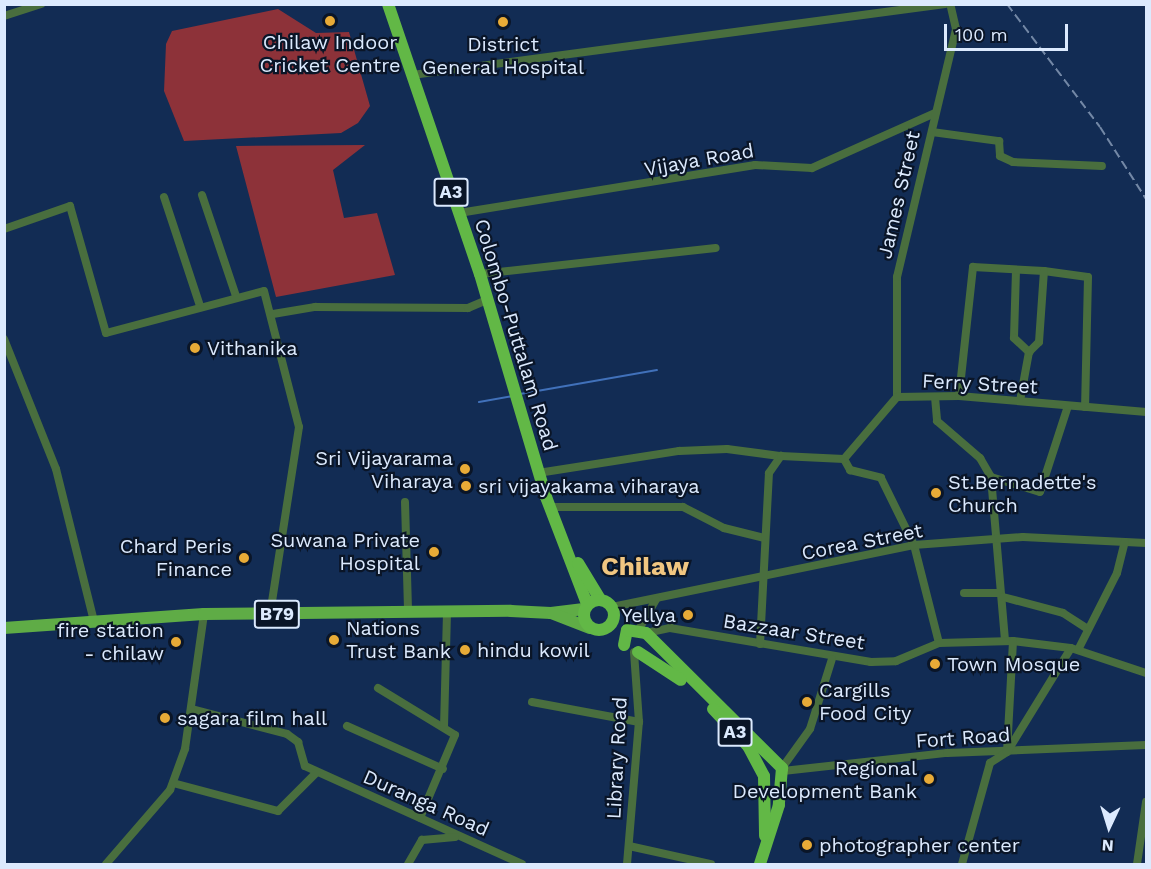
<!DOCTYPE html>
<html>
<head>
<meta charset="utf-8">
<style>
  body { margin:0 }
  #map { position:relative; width:1151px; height:869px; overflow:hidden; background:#122c54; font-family:"Work Sans",sans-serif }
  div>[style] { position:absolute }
  .green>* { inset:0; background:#8d3239 }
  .stream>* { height:2px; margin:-1px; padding:0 1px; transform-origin:1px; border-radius:1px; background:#4171ba }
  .minor>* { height:8px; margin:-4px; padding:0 4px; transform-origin:4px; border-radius:4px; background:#496e3e }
  .primary>* { height:12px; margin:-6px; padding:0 6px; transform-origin:6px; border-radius:6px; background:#5fac46 }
  .trunk>* { height:12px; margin:-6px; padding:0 6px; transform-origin:6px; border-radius:6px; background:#62b846 }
  .trunk>.ring { margin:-6px; padding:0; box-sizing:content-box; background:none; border:12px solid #62b846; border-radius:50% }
  .rail>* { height:2px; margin-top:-1px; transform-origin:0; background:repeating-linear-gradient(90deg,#7388a6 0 9px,transparent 0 13.5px) }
  .dots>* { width:16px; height:16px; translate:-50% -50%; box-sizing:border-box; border:3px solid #0a1527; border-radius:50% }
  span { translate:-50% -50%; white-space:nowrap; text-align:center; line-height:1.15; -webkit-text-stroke:4.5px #0a1527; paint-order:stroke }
  .shield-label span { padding:2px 4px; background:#0a1527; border:2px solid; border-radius:4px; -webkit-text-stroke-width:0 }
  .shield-label { font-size:18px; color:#dceafe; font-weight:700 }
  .poi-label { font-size:20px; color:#dceafe }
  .left { translate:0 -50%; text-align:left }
  .right { translate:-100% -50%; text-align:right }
  .street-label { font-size:20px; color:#dceafe }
  .district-label { font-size:26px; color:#f1c681; font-weight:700 }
  .frame { position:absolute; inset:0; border:6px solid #dceafe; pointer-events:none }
  .north { position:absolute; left:1079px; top:797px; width:60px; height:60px; -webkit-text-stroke:4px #0a1527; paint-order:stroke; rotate:184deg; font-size:16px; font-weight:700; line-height:24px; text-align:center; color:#dceafe }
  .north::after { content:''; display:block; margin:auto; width:21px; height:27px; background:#dceafe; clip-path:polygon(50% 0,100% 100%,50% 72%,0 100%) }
  .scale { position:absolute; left:944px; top:24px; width:124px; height:27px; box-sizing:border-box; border:3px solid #dceafe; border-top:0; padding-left:8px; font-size:18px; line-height:21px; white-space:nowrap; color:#dceafe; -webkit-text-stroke:4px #0a1527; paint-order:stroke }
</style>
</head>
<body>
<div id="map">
  <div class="green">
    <div style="clip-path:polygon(278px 9px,316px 33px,349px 32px,370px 106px,358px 123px,341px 133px,184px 141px,164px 91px,166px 44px,172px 31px)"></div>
    <div style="clip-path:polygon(365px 145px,333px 170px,344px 218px,377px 213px,395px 275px,276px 297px,236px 146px)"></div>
  </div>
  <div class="stream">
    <div style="left:520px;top:394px;width:139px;rotate:-9.9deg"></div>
    <div style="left:479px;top:402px;width:34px;rotate:-10deg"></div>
  </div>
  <div class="minor">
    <div style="left:4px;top:16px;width:39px;rotate:-18deg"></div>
    <div style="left:412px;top:75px;width:538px;rotate:-7.59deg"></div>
    <div style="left:932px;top:132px;width:68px;rotate:7.7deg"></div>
    <div style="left:999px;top:141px;width:15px;rotate:86deg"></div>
    <div style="left:1000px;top:156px;width:14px;rotate:25deg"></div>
    <div style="left:1013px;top:162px;width:89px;rotate:2.6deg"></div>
    <div style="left:202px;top:195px;width:107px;rotate:71.4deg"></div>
    <div style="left:164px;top:197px;width:115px;rotate:71.7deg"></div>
    <div style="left:459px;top:213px;width:300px;rotate:-9.2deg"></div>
    <div style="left:755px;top:165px;width:57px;rotate:3deg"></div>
    <div style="left:812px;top:168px;width:135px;rotate:-24.1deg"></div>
    <div style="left:4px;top:229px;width:70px;rotate:-19.2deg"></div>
    <div style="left:70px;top:206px;width:132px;rotate:74.2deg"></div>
    <div style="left:106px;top:333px;width:163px;rotate:-14.9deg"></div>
    <div style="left:264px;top:291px;width:140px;rotate:75.6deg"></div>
    <div style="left:299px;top:427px;width:189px;rotate:98.8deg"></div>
    <div style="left:1016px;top:270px;width:68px;rotate:91.7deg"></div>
    <div style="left:1014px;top:338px;width:21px;rotate:43deg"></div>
    <div style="left:480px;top:274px;width:237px;rotate:-6.3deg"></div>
    <div style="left:273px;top:314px;width:43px;rotate:-9.5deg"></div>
    <div style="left:315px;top:307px;width:153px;rotate:0.4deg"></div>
    <div style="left:468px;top:308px;width:21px;rotate:-23deg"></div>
    <div style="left:4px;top:339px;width:140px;rotate:68.2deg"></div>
    <div style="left:56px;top:469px;width:157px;rotate:76deg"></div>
    <div style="left:959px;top:396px;width:130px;rotate:-83.8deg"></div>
    <div style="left:973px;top:267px;width:71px;rotate:3.2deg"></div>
    <div style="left:1044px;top:271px;width:44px;rotate:7.8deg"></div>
    <div style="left:1088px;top:277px;width:130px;rotate:91.3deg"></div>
    <div style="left:897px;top:397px;width:120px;rotate:-90deg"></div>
    <div style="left:897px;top:277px;width:255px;rotate:-76.6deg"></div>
    <div style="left:956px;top:29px;width:26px;rotate:-103deg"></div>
    <div style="left:935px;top:397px;width:24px;rotate:85deg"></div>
    <div style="left:937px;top:421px;width:57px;rotate:40.7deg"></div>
    <div style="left:980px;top:458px;width:22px;rotate:60deg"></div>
    <div style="left:991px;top:477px;width:164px;rotate:85.1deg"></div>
    <div style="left:1020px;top:401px;width:50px;rotate:-79.6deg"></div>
    <div style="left:1029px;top:352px;width:14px;rotate:-45deg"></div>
    <div style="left:1039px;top:342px;width:71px;rotate:-86deg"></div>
    <div style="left:844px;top:459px;width:13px;rotate:61deg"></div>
    <div style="left:850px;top:470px;width:32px;rotate:14deg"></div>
    <div style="left:881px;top:478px;width:75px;rotate:63.8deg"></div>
    <div style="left:914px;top:545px;width:101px;rotate:75.7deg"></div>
    <div style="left:538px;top:473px;width:143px;rotate:-8.9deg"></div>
    <div style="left:679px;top:451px;width:48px;rotate:-2.4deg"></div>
    <div style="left:727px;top:449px;width:53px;rotate:7.5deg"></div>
    <div style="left:991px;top:477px;width:51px;rotate:17deg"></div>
    <div style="left:1040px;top:492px;width:90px;rotate:-72deg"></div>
    <div style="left:405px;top:502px;width:110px;rotate:88.4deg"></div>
    <div style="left:549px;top:507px;width:134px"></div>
    <div style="left:683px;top:507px;width:46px;rotate:27.1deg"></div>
    <div style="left:724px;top:528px;width:41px;rotate:14deg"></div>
    <div style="left:964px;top:593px;width:35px"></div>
    <div style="left:1003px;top:597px;width:62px;rotate:14.9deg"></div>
    <div style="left:1063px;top:613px;width:27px;rotate:33deg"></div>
    <div style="left:612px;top:607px;width:308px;rotate:-11.6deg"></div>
    <div style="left:914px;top:545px;width:109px;rotate:-4.2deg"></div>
    <div style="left:1023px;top:537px;width:123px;rotate:2.8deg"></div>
    <div style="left:639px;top:629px;width:34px;rotate:-60deg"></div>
    <div style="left:646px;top:633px;width:25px;rotate:-12deg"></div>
    <div style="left:670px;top:628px;width:204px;rotate:9.6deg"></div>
    <div style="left:871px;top:662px;width:25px;rotate:-2deg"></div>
    <div style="left:896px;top:661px;width:47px;rotate:-22.7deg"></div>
    <div style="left:939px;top:643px;width:74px;rotate:-1.5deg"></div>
    <div style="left:1013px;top:641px;width:58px;rotate:6.9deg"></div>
    <div style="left:1071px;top:648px;width:79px;rotate:18.4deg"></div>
    <div style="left:760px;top:644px;width:171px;rotate:-87deg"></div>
    <div style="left:769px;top:473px;width:21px;rotate:-55deg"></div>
    <div style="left:781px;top:456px;width:63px;rotate:2.7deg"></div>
    <div style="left:844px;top:459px;width:82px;rotate:-49.5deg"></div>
    <div style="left:897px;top:397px;width:62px;rotate:-0.9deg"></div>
    <div style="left:959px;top:396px;width:188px;rotate:4.9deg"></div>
    <div style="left:1078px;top:650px;width:86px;rotate:-63.1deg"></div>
    <div style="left:1117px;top:573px;width:32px;rotate:-76deg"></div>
    <div style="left:378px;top:688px;width:90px;rotate:31.4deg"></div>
    <div style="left:455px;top:735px;width:90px;rotate:112.9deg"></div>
    <div style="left:532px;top:702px;width:109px;rotate:10.6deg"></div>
    <div style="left:192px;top:709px;width:98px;rotate:14.7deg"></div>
    <div style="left:287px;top:734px;width:14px;rotate:36deg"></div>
    <div style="left:298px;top:742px;width:25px;rotate:74deg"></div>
    <div style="left:305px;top:766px;width:238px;rotate:24.3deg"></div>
    <div style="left:347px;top:726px;width:105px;rotate:24.1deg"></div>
    <div style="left:444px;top:727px;width:115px;rotate:-88.5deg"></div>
    <div style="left:1007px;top:752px;width:111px;rotate:-86.9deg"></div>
    <div style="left:782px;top:768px;width:48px;rotate:-54.3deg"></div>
    <div style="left:810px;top:729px;width:73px;rotate:-72.6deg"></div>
    <div style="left:783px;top:771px;width:165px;rotate:-6.3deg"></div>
    <div style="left:947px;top:753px;width:199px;rotate:-2.3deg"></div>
    <div style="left:173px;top:783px;width:109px;rotate:14.9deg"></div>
    <div style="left:278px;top:811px;width:55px;rotate:-45deg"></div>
    <div style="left:629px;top:846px;width:84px;rotate:12.4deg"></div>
    <div style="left:106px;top:864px;width:98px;rotate:-49.1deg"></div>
    <div style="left:170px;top:790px;width:44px;rotate:-69.9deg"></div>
    <div style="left:185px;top:749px;width:136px;rotate:-82deg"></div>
    <div style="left:408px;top:864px;width:28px;rotate:-60deg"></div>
    <div style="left:422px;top:840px;width:33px;rotate:-5deg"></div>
    <div style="left:627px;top:864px;width:143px;rotate:-85.2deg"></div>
    <div style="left:639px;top:722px;width:70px;rotate:-94.1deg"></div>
    <div style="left:962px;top:864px;width:105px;rotate:-74.5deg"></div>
    <div style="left:990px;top:763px;width:20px;rotate:-33deg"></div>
    <div style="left:1007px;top:752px;width:122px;rotate:-58.4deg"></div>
    <div style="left:1137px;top:864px;width:63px;rotate:-81.7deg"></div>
  </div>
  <div class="primary">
    <div style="left:551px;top:613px;width:33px;rotate:-7deg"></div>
    <div style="left:4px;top:628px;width:200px;rotate:-4deg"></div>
    <div style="left:204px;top:614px;width:307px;rotate:-0.6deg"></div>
    <div style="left:511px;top:611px;width:40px;rotate:2.9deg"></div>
    <div style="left:551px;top:613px;width:42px;rotate:21deg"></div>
  </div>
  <div class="trunk">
    <div style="left:388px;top:4px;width:285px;rotate:71.2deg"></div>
    <div style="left:480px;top:274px;width:233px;rotate:73.5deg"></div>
    <div style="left:546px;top:497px;width:115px;rotate:69deg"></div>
    <div style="left:578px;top:563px;width:42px;rotate:58.6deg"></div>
    <div class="ring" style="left:584px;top:600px;width:18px;height:18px"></div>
    <div style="left:624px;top:645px;width:15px;rotate:-79deg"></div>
    <div style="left:627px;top:630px;width:19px;rotate:9deg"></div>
    <div style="left:646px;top:633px;width:192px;rotate:44.8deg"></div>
    <div style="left:782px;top:768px;width:37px;rotate:95deg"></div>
    <div style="left:779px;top:805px;width:62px;rotate:107.9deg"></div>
    <div style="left:638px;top:652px;width:51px;rotate:33.1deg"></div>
    <div style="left:713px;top:709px;width:51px;rotate:46.6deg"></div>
    <div style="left:748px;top:746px;width:34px;rotate:62deg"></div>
    <div style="left:764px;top:776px;width:60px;rotate:89deg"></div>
  </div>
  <div class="rail">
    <div style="left:1007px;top:4px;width:154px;rotate:52.9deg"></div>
    <div style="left:1100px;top:127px;width:85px;rotate:57.4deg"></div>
  </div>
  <div class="dots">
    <div style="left:330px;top:21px;background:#e8ab37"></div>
    <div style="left:503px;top:22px;background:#e8ab37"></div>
    <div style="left:195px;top:348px;background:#e8ab37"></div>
    <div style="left:465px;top:469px;background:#e8ab37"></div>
    <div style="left:466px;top:486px;background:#e8ab37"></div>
    <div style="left:936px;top:493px;background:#e8ab37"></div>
    <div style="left:434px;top:552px;background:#e8ab37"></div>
    <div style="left:244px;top:558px;background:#e8ab37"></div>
    <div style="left:688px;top:615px;background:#e8ab37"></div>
    <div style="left:334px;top:640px;background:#e8ab37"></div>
    <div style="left:176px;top:642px;background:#e8ab37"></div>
    <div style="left:465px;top:650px;background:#e8ab37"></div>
    <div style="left:935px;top:664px;background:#e8ab37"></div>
    <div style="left:807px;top:702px;background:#e8ab37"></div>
    <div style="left:165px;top:718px;background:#e8ab37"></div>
    <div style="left:929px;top:779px;background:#e8ab37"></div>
    <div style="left:807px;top:845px;background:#e8ab37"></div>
  </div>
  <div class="shield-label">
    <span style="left:451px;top:192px">A3</span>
    <span style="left:277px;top:614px">B79</span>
    <span style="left:735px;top:732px">A3</span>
  </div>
  <div class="poi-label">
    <span style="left:330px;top:54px">Chilaw Indoor<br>Cricket Centre</span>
    <span style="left:503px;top:56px">District<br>General Hospital</span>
    <span class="left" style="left:207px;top:348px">Vithanika</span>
    <span class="right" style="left:453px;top:470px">Sri Vijayarama<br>Viharaya</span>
    <span class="left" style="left:948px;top:494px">St.Bernadette's<br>Church</span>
    <span class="left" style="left:478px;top:486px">sri vijayakama viharaya</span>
    <span class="right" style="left:420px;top:552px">Suwana Private<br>Hospital</span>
    <span class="right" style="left:232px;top:558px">Chard Peris<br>Finance</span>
    <span class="right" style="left:676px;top:615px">Yellya</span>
    <span class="left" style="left:346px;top:640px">Nations<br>Trust Bank</span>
    <span class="right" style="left:164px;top:642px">fire station<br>- chilaw</span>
    <span class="left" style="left:477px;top:650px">hindu kowil</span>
    <span class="left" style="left:947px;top:664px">Town Mosque</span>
    <span class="left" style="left:819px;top:702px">Cargills<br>Food City</span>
    <span class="left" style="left:177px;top:718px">sagara film hall</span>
    <span class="right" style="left:917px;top:780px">Regional<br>Development Bank</span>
    <span class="left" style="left:819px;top:845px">photographer center</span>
  </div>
  <div class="street-label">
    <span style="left:699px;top:160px;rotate:-10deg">Vijaya Road</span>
    <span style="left:899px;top:195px;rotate:-77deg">James Street</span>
    <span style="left:516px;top:335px;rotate:73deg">Colombo-Puttalam Road</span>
    <span style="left:980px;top:384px;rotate:3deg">Ferry Street</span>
    <span style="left:862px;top:542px;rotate:-11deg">Corea Street</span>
    <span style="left:794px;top:632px;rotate:9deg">Bazzaar Street</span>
    <span style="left:963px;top:738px;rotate:-4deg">Fort Road</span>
    <span style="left:617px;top:758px;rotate:-87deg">Library Road</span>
    <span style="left:426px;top:803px;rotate:24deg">Duranga Road</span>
  </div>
  <div class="district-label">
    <span style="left:645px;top:567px">Chilaw</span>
  </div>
  <div class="frame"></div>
  <div class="north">N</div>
  <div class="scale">100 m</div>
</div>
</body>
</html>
